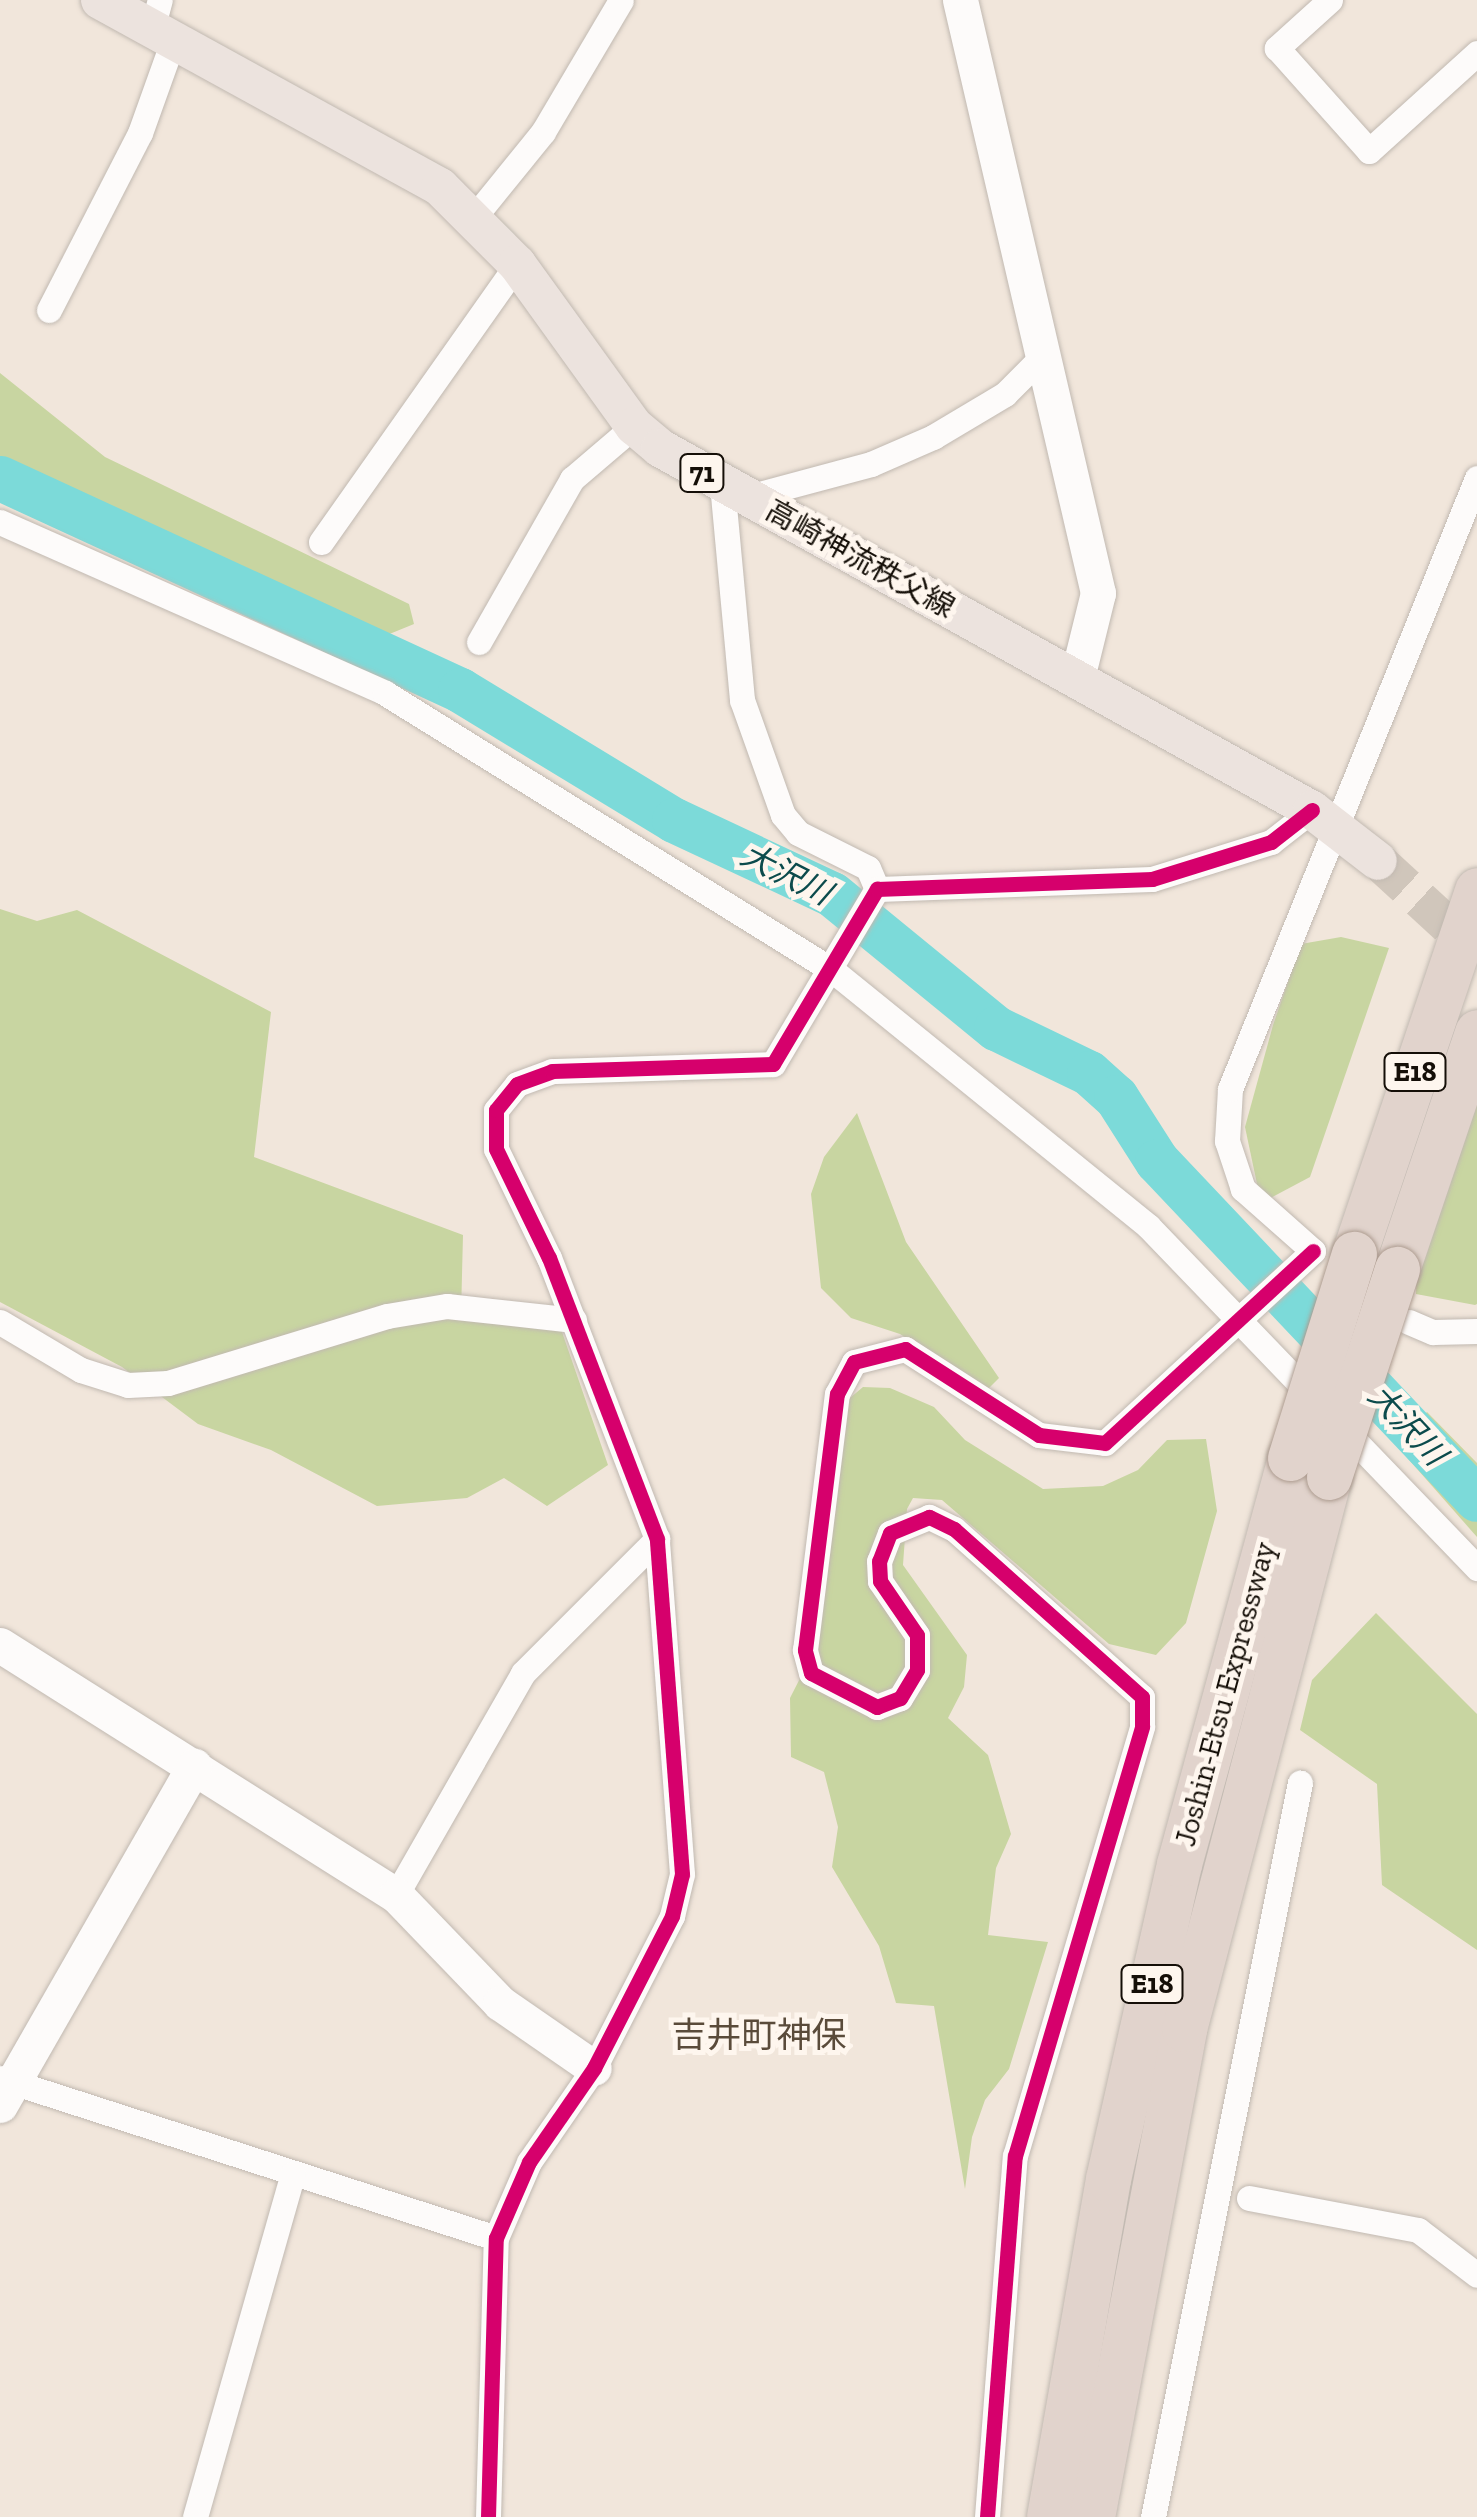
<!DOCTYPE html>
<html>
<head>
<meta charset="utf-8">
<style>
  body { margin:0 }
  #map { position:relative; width:1477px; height:2517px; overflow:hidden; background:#f1e6db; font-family:"Zilla Slab","Noto Sans JP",serif }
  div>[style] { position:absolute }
  .forest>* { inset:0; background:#c8d5a1 }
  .river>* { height:45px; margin:-22.5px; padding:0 22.5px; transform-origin:22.5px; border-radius:22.5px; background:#7cdad9 }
  .primary-tunnel>* { height:38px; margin-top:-19px; transform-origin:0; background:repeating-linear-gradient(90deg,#d0c6bb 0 38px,transparent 0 57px) }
  .roads { filter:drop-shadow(0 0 2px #c1b9b1) drop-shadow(0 0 2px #c1b9b1) }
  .street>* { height:25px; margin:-12.5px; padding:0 12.5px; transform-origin:12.5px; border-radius:12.5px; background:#fdfbfa }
  .secondary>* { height:35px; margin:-17.5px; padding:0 17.5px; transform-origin:17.5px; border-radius:17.5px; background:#fdfbfa }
  .primary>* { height:38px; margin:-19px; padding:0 19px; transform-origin:19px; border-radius:19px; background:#ece3de }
  .highway>* { height:45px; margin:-22.5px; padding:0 22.5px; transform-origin:22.5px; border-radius:22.5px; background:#e1d3cc }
  .bridges { filter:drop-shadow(0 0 2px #ad9c90) drop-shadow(0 0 2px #ad9c90) }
  .highway-bridge>* { height:45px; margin:-22.5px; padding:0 22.5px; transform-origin:22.5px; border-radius:22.5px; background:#e1d3cc }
  .cycleway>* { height:15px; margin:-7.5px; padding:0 7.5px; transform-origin:7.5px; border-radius:7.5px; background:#d6006c }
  span { translate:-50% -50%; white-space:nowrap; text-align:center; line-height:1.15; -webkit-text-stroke:10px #fef6ee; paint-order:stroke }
  .shield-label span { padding:2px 8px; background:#fef6ee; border:2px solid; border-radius:8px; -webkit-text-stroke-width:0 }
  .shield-label { font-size:28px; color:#150f08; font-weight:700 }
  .street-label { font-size:30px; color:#150f08 }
  .water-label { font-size:32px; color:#0c4b4c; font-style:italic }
  .quarter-label { font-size:35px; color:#5a4b3a }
</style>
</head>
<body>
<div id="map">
  <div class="forest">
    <div style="clip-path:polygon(0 373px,105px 457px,409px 604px,414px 624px,387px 635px,58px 499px,0 464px)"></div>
    <div style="clip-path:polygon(0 909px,37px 921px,77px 910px,271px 1012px,254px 1157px,463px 1235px,461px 1315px,561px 1329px,608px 1465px,547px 1506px,504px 1478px,467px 1498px,377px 1506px,271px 1450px,198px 1424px,122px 1367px,0 1302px)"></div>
    <div style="clip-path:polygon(1341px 937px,1389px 948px,1310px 1177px,1261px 1203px,1245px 1127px,1273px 1025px,1301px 944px)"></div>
    <div style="clip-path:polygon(1477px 1102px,1477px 1304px,1475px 1305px,1416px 1294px,1417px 1259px)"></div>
    <div style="clip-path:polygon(857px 1113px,906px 1242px,999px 1378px,987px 1390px,900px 1334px,851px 1318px,821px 1288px,811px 1194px,824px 1157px)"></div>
    <div style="clip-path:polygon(863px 1387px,890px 1388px,934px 1407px,965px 1440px,1043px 1489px,1103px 1486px,1138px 1470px,1167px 1440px,1206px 1439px,1217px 1511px,1186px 1623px,1156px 1655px,1109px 1644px,942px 1500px,913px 1498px,907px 1509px,903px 1565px,967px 1655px,964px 1687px,948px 1718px,988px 1755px,1011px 1834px,996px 1868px,988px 1935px,1048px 1942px,1009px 2069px,985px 2100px,972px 2137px,965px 2189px,934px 2006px,896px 2003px,879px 1946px,832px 1867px,838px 1827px,824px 1772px,791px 1757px,790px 1698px,816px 1647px,844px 1403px)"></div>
    <div style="clip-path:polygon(1427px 1412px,1477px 1463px,1477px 1537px,1396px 1445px)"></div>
    <div style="clip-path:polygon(1376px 1613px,1477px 1714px,1477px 1950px,1382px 1885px,1377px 1784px,1300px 1730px,1312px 1680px)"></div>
  </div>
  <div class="river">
    <div style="left:0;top:478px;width:507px;rotate:24.74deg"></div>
    <div style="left:460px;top:690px;width:250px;rotate:31.3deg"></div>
    <div style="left:674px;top:820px;width:174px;rotate:25.1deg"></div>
    <div style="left:832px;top:894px;width:212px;rotate:39.3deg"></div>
    <div style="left:996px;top:1028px;width:103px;rotate:25.8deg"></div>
    <div style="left:1089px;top:1073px;width:36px;rotate:42deg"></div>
    <div style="left:1116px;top:1097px;width:76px;rotate:57.4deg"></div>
    <div style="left:1157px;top:1161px;width:465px;rotate:46.6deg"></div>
  </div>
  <div class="primary-tunnel">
    <div style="left:1378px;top:861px;width:134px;rotate:42.6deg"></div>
  </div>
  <div class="roads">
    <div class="street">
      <div style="left:1330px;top:0;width:72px;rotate:137.8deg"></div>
      <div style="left:1277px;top:48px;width:138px;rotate:48.2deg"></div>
      <div style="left:1369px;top:151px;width:146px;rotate:-42.2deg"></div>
      <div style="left:152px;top:29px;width:30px;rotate:-75deg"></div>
      <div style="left:475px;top:216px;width:108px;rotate:-51deg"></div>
      <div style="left:543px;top:132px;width:153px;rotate:-59.4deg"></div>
      <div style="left:49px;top:310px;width:199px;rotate:-62.8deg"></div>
      <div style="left:140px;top:133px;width:98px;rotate:-70.3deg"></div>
      <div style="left:722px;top:484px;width:217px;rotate:84.7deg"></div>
      <div style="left:742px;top:700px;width:122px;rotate:70.4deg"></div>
      <div style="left:783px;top:815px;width:23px;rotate:50deg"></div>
      <div style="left:798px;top:833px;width:78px;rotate:26.6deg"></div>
      <div style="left:868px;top:868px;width:23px;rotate:67deg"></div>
      <div style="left:748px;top:497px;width:127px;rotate:-15deg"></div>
      <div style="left:871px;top:464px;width:68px;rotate:-23.5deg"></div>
      <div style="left:933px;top:437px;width:84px;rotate:-30.8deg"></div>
      <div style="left:1005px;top:394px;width:51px;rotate:-45deg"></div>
      <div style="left:0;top:522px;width:421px;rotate:23.9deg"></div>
      <div style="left:385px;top:693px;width:526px;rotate:31.79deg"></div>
      <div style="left:832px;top:970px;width:407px;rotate:39deg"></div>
      <div style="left:1148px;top:1226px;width:475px;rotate:46.1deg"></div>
      <div style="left:321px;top:542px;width:340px;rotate:-54.8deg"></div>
      <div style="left:479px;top:642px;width:188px;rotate:-60.3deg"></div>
      <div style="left:572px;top:479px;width:82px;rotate:-40.5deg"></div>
      <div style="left:0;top:1322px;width:94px;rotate:30.7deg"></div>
      <div style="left:81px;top:1370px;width:49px;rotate:17.7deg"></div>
      <div style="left:128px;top:1385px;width:40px;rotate:-2.9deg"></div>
      <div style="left:168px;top:1383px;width:229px;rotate:-17deg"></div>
      <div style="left:387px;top:1316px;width:61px;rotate:-9.5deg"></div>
      <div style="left:447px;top:1306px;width:128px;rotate:6.3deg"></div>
      <div style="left:1409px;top:1322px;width:26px;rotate:23deg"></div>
      <div style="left:1433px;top:1332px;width:44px;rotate:-1.3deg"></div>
      <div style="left:396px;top:1895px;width:256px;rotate:-60.2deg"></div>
      <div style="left:523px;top:1673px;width:190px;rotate:-45deg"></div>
      <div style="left:0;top:2078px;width:521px;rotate:17.88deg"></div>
      <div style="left:1249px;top:2198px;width:172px;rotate:10.7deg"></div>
      <div style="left:1418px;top:2230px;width:74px;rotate:37.3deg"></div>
      <div style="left:195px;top:2517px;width:357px;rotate:-74.1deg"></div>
      <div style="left:488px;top:2517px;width:279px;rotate:-88.4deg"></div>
      <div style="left:496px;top:2238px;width:83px;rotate:-66.5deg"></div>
      <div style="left:529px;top:2162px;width:114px;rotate:-55.3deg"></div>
      <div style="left:594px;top:2068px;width:171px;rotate:-62.8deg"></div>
      <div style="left:672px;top:1916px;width:43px;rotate:-76.6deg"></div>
      <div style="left:682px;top:1874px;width:336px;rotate:-94.3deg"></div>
      <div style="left:657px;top:1539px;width:301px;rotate:-111deg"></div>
      <div style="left:549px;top:1258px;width:121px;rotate:-115.9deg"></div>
      <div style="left:496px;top:1149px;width:39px;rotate:-90deg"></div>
      <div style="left:496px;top:1110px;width:33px;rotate:-51deg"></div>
      <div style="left:517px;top:1084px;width:37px;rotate:-20deg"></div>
      <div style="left:552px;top:1071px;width:221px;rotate:-1.8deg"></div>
      <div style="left:773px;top:1064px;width:204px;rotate:-59.3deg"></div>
      <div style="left:877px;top:889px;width:275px;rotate:-2.1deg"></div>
      <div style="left:1152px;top:879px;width:125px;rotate:-17.3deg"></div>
      <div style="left:1271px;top:842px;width:52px;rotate:-38deg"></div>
      <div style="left:987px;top:2517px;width:362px;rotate:-85.6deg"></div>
      <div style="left:1015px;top:2156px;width:448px;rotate:-73.5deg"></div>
      <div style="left:1142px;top:1726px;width:29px;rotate:-90deg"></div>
      <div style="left:1142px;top:1697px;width:252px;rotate:-138.2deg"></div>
      <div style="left:954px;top:1529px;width:28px;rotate:-154deg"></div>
      <div style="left:929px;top:1517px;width:42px;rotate:157.7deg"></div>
      <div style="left:890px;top:1533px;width:30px;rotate:111deg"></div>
      <div style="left:879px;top:1561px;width:20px;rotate:87deg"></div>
      <div style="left:880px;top:1581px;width:65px;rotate:55.6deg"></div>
      <div style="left:917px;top:1635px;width:35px;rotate:90deg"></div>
      <div style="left:917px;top:1670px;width:33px;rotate:121deg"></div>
      <div style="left:900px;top:1698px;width:25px;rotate:159deg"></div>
      <div style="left:877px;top:1707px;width:74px;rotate:-152.7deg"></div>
      <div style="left:811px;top:1673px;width:24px;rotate:-105deg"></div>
      <div style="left:805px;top:1650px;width:258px;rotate:-82.9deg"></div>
      <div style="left:837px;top:1394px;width:36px;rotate:-62deg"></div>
      <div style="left:854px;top:1362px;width:53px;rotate:-14.3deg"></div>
      <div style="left:905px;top:1349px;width:159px;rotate:32.7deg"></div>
      <div style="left:1039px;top:1435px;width:66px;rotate:6.9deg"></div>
      <div style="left:1105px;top:1443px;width:283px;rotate:-42.7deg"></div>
      <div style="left:1313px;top:1251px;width:94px;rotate:-138.5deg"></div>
      <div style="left:1243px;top:1189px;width:51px;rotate:-108.4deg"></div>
      <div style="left:1227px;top:1141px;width:52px;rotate:-86.7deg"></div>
      <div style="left:1230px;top:1089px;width:659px;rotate:-67.99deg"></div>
      <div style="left:1153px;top:2517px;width:749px;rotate:-78.68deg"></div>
    </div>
    <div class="secondary">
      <div style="left:960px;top:0;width:609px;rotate:76.9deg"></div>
      <div style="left:1098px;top:593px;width:88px;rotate:103.9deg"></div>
      <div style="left:0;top:1645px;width:468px;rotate:32.3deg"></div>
      <div style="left:396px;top:1895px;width:150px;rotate:46.1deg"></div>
      <div style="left:500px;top:2003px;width:114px;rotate:34.7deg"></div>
      <div style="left:0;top:2105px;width:391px;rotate:-60.2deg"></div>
    </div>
    <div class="primary">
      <div style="left:100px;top:0;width:388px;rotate:28.8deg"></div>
      <div style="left:440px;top:187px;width:109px;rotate:45deg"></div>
      <div style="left:517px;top:264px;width:200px;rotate:54.2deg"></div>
      <div style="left:634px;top:426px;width:34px;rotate:40deg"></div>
      <div style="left:660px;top:448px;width:746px;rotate:29.04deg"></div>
      <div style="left:1312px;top:810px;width:83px;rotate:37.7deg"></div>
    </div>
    <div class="highway">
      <div style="left:1354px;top:1254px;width:384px;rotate:-71.3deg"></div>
      <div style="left:1397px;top:1269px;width:250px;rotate:-71.3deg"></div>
      <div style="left:1049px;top:2517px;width:343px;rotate:-80.1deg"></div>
      <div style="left:1108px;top:2179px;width:323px;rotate:-77.3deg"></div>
      <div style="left:1179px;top:1864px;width:421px;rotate:-74.7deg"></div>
      <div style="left:1092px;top:2517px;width:497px;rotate:-79.3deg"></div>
      <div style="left:1184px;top:2029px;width:571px;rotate:-75.28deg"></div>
    </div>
  </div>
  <div class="bridges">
    <div class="highway-bridge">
      <div style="left:1290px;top:1458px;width:214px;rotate:-72.6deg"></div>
      <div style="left:1329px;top:1477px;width:219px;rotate:-71.9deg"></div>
    </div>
  </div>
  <div class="cycleway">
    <div style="left:488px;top:2517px;width:279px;rotate:-88.4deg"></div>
    <div style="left:496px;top:2238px;width:83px;rotate:-66.5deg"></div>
    <div style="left:529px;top:2162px;width:114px;rotate:-55.3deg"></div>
    <div style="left:594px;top:2068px;width:171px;rotate:-62.8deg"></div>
    <div style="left:672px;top:1916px;width:43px;rotate:-76.6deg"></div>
    <div style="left:682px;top:1874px;width:336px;rotate:-94.3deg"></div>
    <div style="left:657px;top:1539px;width:301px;rotate:-111deg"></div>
    <div style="left:549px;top:1258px;width:121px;rotate:-115.9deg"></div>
    <div style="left:496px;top:1149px;width:39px;rotate:-90deg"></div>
    <div style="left:496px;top:1110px;width:33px;rotate:-51deg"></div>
    <div style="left:517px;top:1084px;width:37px;rotate:-20deg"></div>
    <div style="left:552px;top:1071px;width:221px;rotate:-1.8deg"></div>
    <div style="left:773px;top:1064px;width:204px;rotate:-59.3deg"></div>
    <div style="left:877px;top:889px;width:275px;rotate:-2.1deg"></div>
    <div style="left:1152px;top:879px;width:125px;rotate:-17.3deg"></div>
    <div style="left:1271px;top:842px;width:52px;rotate:-38deg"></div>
    <div style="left:987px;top:2517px;width:362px;rotate:-85.6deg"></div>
    <div style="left:1015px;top:2156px;width:448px;rotate:-73.5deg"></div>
    <div style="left:1142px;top:1726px;width:29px;rotate:-90deg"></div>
    <div style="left:1142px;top:1697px;width:252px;rotate:-138.2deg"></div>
    <div style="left:954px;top:1529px;width:28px;rotate:-154deg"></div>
    <div style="left:929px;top:1517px;width:42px;rotate:157.7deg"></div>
    <div style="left:890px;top:1533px;width:30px;rotate:111deg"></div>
    <div style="left:879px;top:1561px;width:20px;rotate:87deg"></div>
    <div style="left:880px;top:1581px;width:65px;rotate:55.6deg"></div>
    <div style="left:917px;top:1635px;width:35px;rotate:90deg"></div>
    <div style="left:917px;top:1670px;width:33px;rotate:121deg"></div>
    <div style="left:900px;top:1698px;width:25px;rotate:159deg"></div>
    <div style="left:877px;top:1707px;width:74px;rotate:-152.7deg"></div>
    <div style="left:811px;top:1673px;width:24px;rotate:-105deg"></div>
    <div style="left:805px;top:1650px;width:258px;rotate:-82.9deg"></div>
    <div style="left:837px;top:1394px;width:36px;rotate:-62deg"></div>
    <div style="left:854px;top:1362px;width:53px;rotate:-14.3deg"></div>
    <div style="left:905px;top:1349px;width:159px;rotate:32.7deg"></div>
    <div style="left:1039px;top:1435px;width:66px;rotate:6.9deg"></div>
    <div style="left:1105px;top:1443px;width:283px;rotate:-42.7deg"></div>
  </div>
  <div class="shield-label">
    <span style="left:702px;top:473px">71</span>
    <span style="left:1415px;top:1072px">E18</span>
    <span style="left:1152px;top:1984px">E18</span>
  </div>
  <div class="street-label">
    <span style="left:860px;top:559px;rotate:29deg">高崎神流秩父線</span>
    <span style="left:1225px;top:1694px;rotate:-75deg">Joshin-Etsu Expressway</span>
  </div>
  <div class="water-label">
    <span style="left:786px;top:874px;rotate:27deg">大沢川</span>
    <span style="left:1407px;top:1425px;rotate:47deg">大沢川</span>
  </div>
  <div class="quarter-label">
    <span style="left:759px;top:2035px">吉井町神保</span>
  </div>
</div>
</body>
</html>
